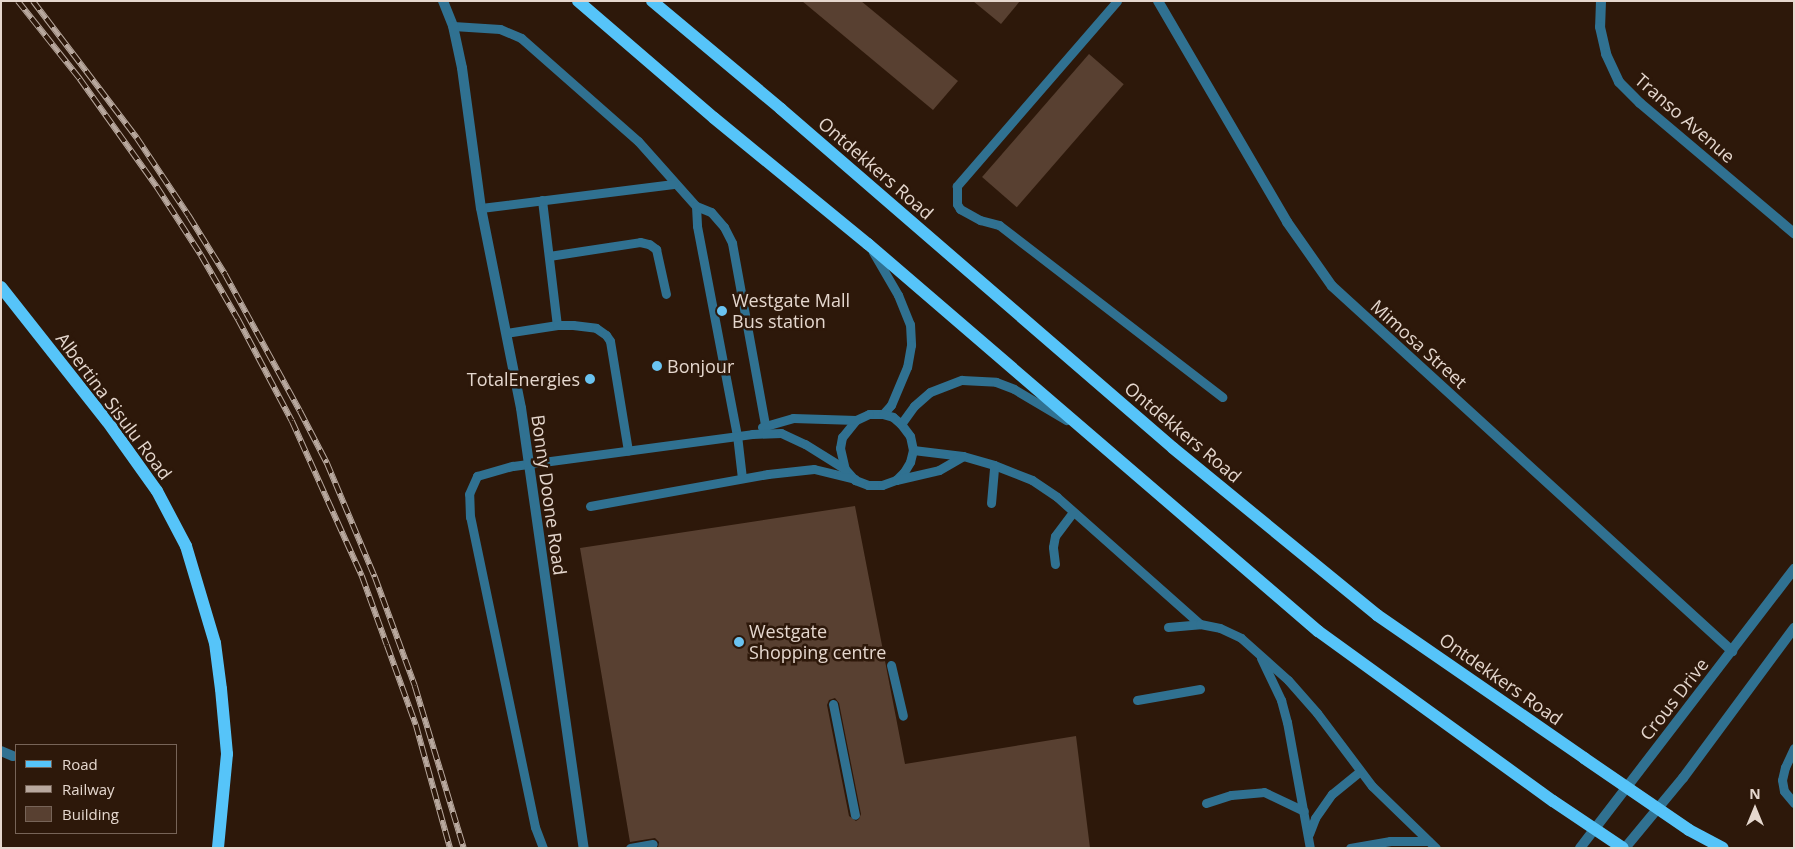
<!DOCTYPE html>
<html>
<head>
<meta charset="utf-8">
<style>
  body { margin:0 }
  #map { position:relative; width:1795px; height:849px; overflow:hidden; background:#2d180a; font-family:"Open Sans",sans-serif }
  div>[style] { position:absolute }
  .building>* { inset:0; background:#584031; transform-origin:0 0 }
  .service>* { height:9px; margin:-4.5px; padding:0 4.5px; transform-origin:4.5px; border-radius:4.5px; background:#307191 }
  .minor>* { height:10px; margin:-5px; padding:0 5px; transform-origin:5px; border-radius:5px; background:#307191 }
  .primary>* { height:12px; margin:-6px; padding:0 6px; transform-origin:6px; border-radius:6px; background:#56c4f9 }
  .rail>* { height:5.5px; margin-top:-2.75px; transform-origin:0; background:repeating-linear-gradient(90deg,#2d180a 0 11px,#b8a89e 0 22px); box-sizing:border-box; border-block:1px solid #b8a89e }
  .primary-bridge>* { height:12px; margin:-6px; padding:0 6px; transform-origin:6px; border-radius:6px; background:#56c4f9 }
  .dots>* { width:14px; height:14px; translate:-50% -50%; box-sizing:border-box; border:2px solid #2d180a; border-radius:50% }
  span { translate:-50% -50%; white-space:nowrap; text-align:center; line-height:1.15; -webkit-text-stroke:5px #2d180a; paint-order:stroke }
  .street-label { font-size:18px; color:#e5d7ce }
  .poi-label { font-size:18px; color:#e5d7ce }
  .left { translate:0 -50%; text-align:left }
  .right { translate:-100% -50%; text-align:right }
  .frame { position:absolute; inset:0; border:2px solid #e5d7ce; pointer-events:none }
  .legend { position:absolute; left:15px; top:744px; width:162px; height:90px; box-sizing:border-box; background:#2d180a; border:1px solid #776458; margin:0; padding:6px 9px; list-style:none; font-size:15px; color:#e5d7ce }
  .legend li { display:flex; align-items:center; gap:10px; height:25px }
  .legend b { width:25px; border:1px solid #776458 }
  .north { position:absolute; left:1730px; top:784px; width:50px; height:50px; -webkit-text-stroke:4px #2d180a; paint-order:stroke; rotate:0deg; font-size:14px; font-weight:700; line-height:20px; text-align:center; color:#e5d7ce }
  .north::after { content:''; display:block; margin:auto; width:18px; height:22px; background:#e5d7ce; clip-path:polygon(50% 0,100% 100%,50% 72%,0 100%) }
</style>
</head>
<body>
<div id="map">
  <div class="building">
    <div style="clip-path:polygon(802px 1px,861px 1px,958px 81px,933px 110px)"></div>
    <div style="clip-path:polygon(973px 1px,1020px 1px,1001px 24px)"></div>
    <div style="left:1089px;top:54px;width:46px;height:163px;rotate:41deg"></div>
    <div style="clip-path:polygon(evenodd,855px 506px,905px 764px,1076px 736px,1090px 848px,658px 848px,659px 842px,655px 838px,630px 842px,580px 548px,855px 506px,835px 698px,839px 703px,861px 814px,859px 819px,856px 821px,849px 816px,827px 705px,829px 700px,835px 698px)"></div>
  </div>
  <div class="service">
    <div style="left:1117px;top:1px;width:245px;rotate:130.9deg"></div>
    <div style="left:957px;top:186px;width:18px;rotate:90deg"></div>
    <div style="left:957px;top:204px;width:6px;rotate:59deg"></div>
    <div style="left:960px;top:209px;width:23px;rotate:29deg"></div>
    <div style="left:980px;top:220px;width:20px;rotate:15deg"></div>
    <div style="left:999px;top:225px;width:282px;rotate:37.6deg"></div>
    <div style="left:453px;top:26px;width:47px;rotate:3.7deg"></div>
    <div style="left:500px;top:29px;width:23px;rotate:23deg"></div>
    <div style="left:521px;top:38px;width:156px;rotate:41.4deg"></div>
    <div style="left:638px;top:141px;width:87px;rotate:48.3deg"></div>
    <div style="left:696px;top:206px;width:20px;rotate:87deg"></div>
    <div style="left:697px;top:226px;width:213px;rotate:79.2deg"></div>
    <div style="left:737px;top:435px;width:43px;rotate:83.4deg"></div>
    <div style="left:542px;top:200px;width:126px;rotate:83.2deg"></div>
    <div style="left:696px;top:206px;width:16px;rotate:22deg"></div>
    <div style="left:711px;top:212px;width:20px;rotate:49deg"></div>
    <div style="left:724px;top:227px;width:18px;rotate:63deg"></div>
    <div style="left:732px;top:243px;width:184px;rotate:79.7deg"></div>
    <div style="left:481px;top:208px;width:194px;rotate:-7.1deg"></div>
    <div style="left:873px;top:252px;width:50px;rotate:59.8deg"></div>
    <div style="left:898px;top:295px;width:31px;rotate:68deg"></div>
    <div style="left:910px;top:324px;width:21px;rotate:87deg"></div>
    <div style="left:911px;top:345px;width:22px;rotate:100deg"></div>
    <div style="left:907px;top:367px;width:41px;rotate:112.8deg"></div>
    <div style="left:891px;top:405px;width:12px;rotate:132deg"></div>
    <div style="left:883px;top:414px;width:14px;rotate:180deg"></div>
    <div style="left:869px;top:414px;width:14px;rotate:155deg"></div>
    <div style="left:856px;top:420px;width:22px;rotate:129deg"></div>
    <div style="left:842px;top:437px;width:11px;rotate:100deg"></div>
    <div style="left:840px;top:448px;width:22px;rotate:77deg"></div>
    <div style="left:845px;top:469px;width:15px;rotate:48deg"></div>
    <div style="left:855px;top:480px;width:14px;rotate:21deg"></div>
    <div style="left:868px;top:485px;width:14px"></div>
    <div style="left:882px;top:485px;width:15px;rotate:-20deg"></div>
    <div style="left:896px;top:480px;width:11px;rotate:-45deg"></div>
    <div style="left:904px;top:472px;width:12px;rotate:-59deg"></div>
    <div style="left:910px;top:462px;width:12px;rotate:-76deg"></div>
    <div style="left:913px;top:450px;width:14px;rotate:-102deg"></div>
    <div style="left:910px;top:436px;width:15px;rotate:-127deg"></div>
    <div style="left:901px;top:424px;width:11px;rotate:-139deg"></div>
    <div style="left:893px;top:417px;width:10px;rotate:-163deg"></div>
    <div style="left:549px;top:256px;width:92px;rotate:-8.7deg"></div>
    <div style="left:640px;top:242px;width:9px;rotate:13deg"></div>
    <div style="left:649px;top:244px;width:9px;rotate:36deg"></div>
    <div style="left:656px;top:249px;width:46px;rotate:77.5deg"></div>
    <div style="left:506px;top:333px;width:52px;rotate:-8.9deg"></div>
    <div style="left:557px;top:325px;width:16px"></div>
    <div style="left:573px;top:325px;width:23px;rotate:7deg"></div>
    <div style="left:596px;top:328px;width:12px;rotate:35deg"></div>
    <div style="left:606px;top:335px;width:7px;rotate:56deg"></div>
    <div style="left:610px;top:341px;width:111px;rotate:80.7deg"></div>
    <div style="left:901px;top:424px;width:22px;rotate:-54deg"></div>
    <div style="left:914px;top:406px;width:21px;rotate:-41deg"></div>
    <div style="left:930px;top:392px;width:34px;rotate:-21deg"></div>
    <div style="left:962px;top:380px;width:34px;rotate:3deg"></div>
    <div style="left:996px;top:382px;width:19px;rotate:21deg"></div>
    <div style="left:1014px;top:389px;width:61px;rotate:30.8deg"></div>
    <div style="left:762px;top:427px;width:32px;rotate:-16deg"></div>
    <div style="left:793px;top:418px;width:63px;rotate:1.8deg"></div>
    <div style="left:913px;top:450px;width:50px;rotate:6.8deg"></div>
    <div style="left:963px;top:456px;width:32px;rotate:16deg"></div>
    <div style="left:994px;top:465px;width:41px;rotate:21.5deg"></div>
    <div style="left:1032px;top:480px;width:30px;rotate:34deg"></div>
    <div style="left:1057px;top:497px;width:191px;rotate:41.6deg"></div>
    <div style="left:896px;top:480px;width:44px;rotate:-13.1deg"></div>
    <div style="left:939px;top:470px;width:28px;rotate:-30deg"></div>
    <div style="left:991px;top:503px;width:38px;rotate:-85deg"></div>
    <div style="left:590px;top:506px;width:181px;rotate:-10.2deg"></div>
    <div style="left:768px;top:474px;width:46px;rotate:-6.2deg"></div>
    <div style="left:814px;top:469px;width:42px;rotate:13.7deg"></div>
    <div style="left:1055px;top:564px;width:17px;rotate:-97deg"></div>
    <div style="left:1053px;top:547px;width:11px;rotate:-80deg"></div>
    <div style="left:1055px;top:536px;width:30px;rotate:-53deg"></div>
    <div style="left:1168px;top:627px;width:32px;rotate:-5deg"></div>
    <div style="left:1200px;top:624px;width:20px;rotate:11deg"></div>
    <div style="left:1220px;top:628px;width:23px;rotate:25deg"></div>
    <div style="left:1241px;top:638px;width:63px;rotate:41.8deg"></div>
    <div style="left:1288px;top:680px;width:44px;rotate:48.7deg"></div>
    <div style="left:1317px;top:713px;width:91px;rotate:53deg"></div>
    <div style="left:1372px;top:786px;width:89px;rotate:44.1deg"></div>
    <div style="left:1261px;top:658px;width:47px;rotate:64.5deg"></div>
    <div style="left:1281px;top:700px;width:23px;rotate:75deg"></div>
    <div style="left:1287px;top:722px;width:128px;rotate:79.7deg"></div>
    <div style="left:891px;top:665px;width:52px;rotate:76.8deg"></div>
    <div style="left:1137px;top:700px;width:64px;rotate:-9.9deg"></div>
    <div style="left:833px;top:704px;width:113px;rotate:78.8deg"></div>
    <div style="left:1794px;top:748px;width:21px;rotate:115deg"></div>
    <div style="left:1785px;top:767px;width:13px;rotate:103deg"></div>
    <div style="left:1782px;top:780px;width:11px;rotate:80deg"></div>
    <div style="left:1784px;top:791px;width:16px;rotate:50deg"></div>
    <div style="left:1206px;top:803px;width:26px;rotate:-18deg"></div>
    <div style="left:1231px;top:795px;width:33px;rotate:-5deg"></div>
    <div style="left:1264px;top:792px;width:44px;rotate:25.4deg"></div>
    <div style="left:1309px;top:834px;width:17px;rotate:-69deg"></div>
    <div style="left:1315px;top:818px;width:29px;rotate:-55deg"></div>
    <div style="left:1332px;top:794px;width:36px;rotate:-39deg"></div>
    <div style="left:543px;top:848px;width:22px;rotate:-111deg"></div>
    <div style="left:535px;top:827px;width:317px;rotate:-101.8deg"></div>
    <div style="left:470px;top:517px;width:23px;rotate:-92deg"></div>
    <div style="left:469px;top:494px;width:20px;rotate:-66deg"></div>
    <div style="left:477px;top:476px;width:37px;rotate:-16deg"></div>
    <div style="left:513px;top:466px;width:241px;rotate:-7.6deg"></div>
    <div style="left:752px;top:434px;width:29px;rotate:-2deg"></div>
    <div style="left:781px;top:433px;width:26px;rotate:25deg"></div>
    <div style="left:805px;top:444px;width:47px;rotate:32deg"></div>
    <div style="left:630px;top:848px;width:23px;rotate:-10deg"></div>
    <div style="left:1350px;top:848px;width:41px;rotate:-9.9deg"></div>
    <div style="left:1390px;top:841px;width:38px"></div>
  </div>
  <div class="minor">
    <div style="left:443px;top:1px;width:27px;rotate:68deg"></div>
    <div style="left:453px;top:26px;width:43px;rotate:77.9deg"></div>
    <div style="left:462px;top:68px;width:141px;rotate:82.3deg"></div>
    <div style="left:481px;top:208px;width:204px;rotate:78.7deg"></div>
    <div style="left:521px;top:408px;width:444px;rotate:81.9deg"></div>
    <div style="left:1158px;top:1px;width:256px;rotate:59.7deg"></div>
    <div style="left:1287px;top:222px;width:78px;rotate:54.9deg"></div>
    <div style="left:1332px;top:286px;width:542px;rotate:42.38deg"></div>
    <div style="left:1601px;top:1px;width:26px;rotate:92deg"></div>
    <div style="left:1600px;top:27px;width:28px;rotate:77deg"></div>
    <div style="left:1606px;top:54px;width:31px;rotate:65deg"></div>
    <div style="left:1619px;top:82px;width:30px;rotate:45deg"></div>
    <div style="left:1640px;top:103px;width:202px;rotate:40.2deg"></div>
    <div style="left:1px;top:751px;width:13px;rotate:23deg"></div>
    <div style="left:1580px;top:848px;width:352px;rotate:-52.5deg"></div>
    <div style="left:1625px;top:848px;width:91px;rotate:-50.4deg"></div>
    <div style="left:1683px;top:778px;width:187px;rotate:-53.5deg"></div>
  </div>
  <div class="primary">
    <div style="left:578px;top:1px;width:179px;rotate:40.7deg"></div>
    <div style="left:714px;top:118px;width:199px;rotate:39.3deg"></div>
    <div style="left:868px;top:244px;width:594px;rotate:40.7deg"></div>
    <div style="left:1318px;top:631px;width:290px;rotate:35.9deg"></div>
    <div style="left:652px;top:1px;width:168px;rotate:39.9deg"></div>
    <div style="left:781px;top:109px;width:518px;rotate:40.85deg"></div>
    <div style="left:1173px;top:448px;width:264px;rotate:39.3deg"></div>
    <div style="left:1377px;top:615px;width:252px;rotate:34.6deg"></div>
    <div style="left:1px;top:287px;width:171px;rotate:51.7deg"></div>
    <div style="left:107px;top:421px;width:86px;rotate:54.5deg"></div>
    <div style="left:157px;top:491px;width:62px;rotate:62.2deg"></div>
    <div style="left:186px;top:546px;width:101px;rotate:73.4deg"></div>
    <div style="left:215px;top:643px;width:46px;rotate:82.6deg"></div>
    <div style="left:221px;top:689px;width:65px;rotate:84.7deg"></div>
    <div style="left:227px;top:754px;width:94px;rotate:95.5deg"></div>
    <div style="left:1689px;top:830px;width:38px;rotate:28deg"></div>
  </div>
  <div class="rail">
    <div style="left:18px;top:1px;width:100px;rotate:51.5deg"></div>
    <div style="left:80px;top:79px;width:133px;rotate:54.5deg"></div>
    <div style="left:157px;top:187px;width:81px;rotate:57.1deg"></div>
    <div style="left:201px;top:255px;width:74px;rotate:60deg"></div>
    <div style="left:238px;top:319px;width:115px;rotate:62.1deg"></div>
    <div style="left:292px;top:421px;width:170px;rotate:65.7deg"></div>
    <div style="left:362px;top:576px;width:73px;rotate:70.1deg"></div>
    <div style="left:387px;top:645px;width:85px;rotate:70.1deg"></div>
    <div style="left:416px;top:725px;width:128px;rotate:74.5deg"></div>
    <div style="left:33px;top:1px;width:172px;rotate:52.8deg"></div>
    <div style="left:137px;top:138px;width:94px;rotate:56.3deg"></div>
    <div style="left:189px;top:216px;width:68px;rotate:58.2deg"></div>
    <div style="left:225px;top:274px;width:156px;rotate:61.3deg"></div>
    <div style="left:300px;top:411px;width:59px;rotate:62.6deg"></div>
    <div style="left:327px;top:463px;width:124px;rotate:67.2deg"></div>
    <div style="left:375px;top:577px;width:116px;rotate:69.8deg"></div>
    <div style="left:415px;top:686px;width:169px;rotate:73.2deg"></div>
  </div>
  <div class="primary-bridge">
    <div style="left:1584px;top:758px;width:127px;rotate:34.4deg"></div>
    <div style="left:1553px;top:801px;width:84px;rotate:33.9deg"></div>
  </div>
  <div class="dots">
    <div style="left:722px;top:311px;background:#6ac3f1"></div>
    <div style="left:657px;top:366px;background:#6ac3f1"></div>
    <div style="left:590px;top:379px;background:#6ac3f1"></div>
    <div style="left:739px;top:642px;background:#6ac3f1"></div>
  </div>
  <div class="street-label">
    <span style="left:1685px;top:118px;rotate:41deg">Transo Avenue</span>
    <span style="left:876px;top:168px;rotate:41deg">Ontdekkers Road</span>
    <span style="left:1419px;top:344px;rotate:42deg">Mimosa Street</span>
    <span style="left:114px;top:406px;rotate:53deg">Albertina Sisulu Road</span>
    <span style="left:1183px;top:432px;rotate:40deg">Ontdekkers Road</span>
    <span style="left:549px;top:495px;rotate:82deg">Bonny Doone Road</span>
    <span style="left:1501px;top:679px;rotate:35deg">Ontdekkers Road</span>
    <span style="left:1674px;top:699px;rotate:-52deg">Crous Drive</span>
  </div>
  <div class="poi-label">
    <span class="left" style="left:732px;top:311px">Westgate Mall<br>Bus station</span>
    <span class="left" style="left:667px;top:366px">Bonjour</span>
    <span class="right" style="left:580px;top:379px">TotalEnergies</span>
    <span class="left" style="left:749px;top:642px">Westgate<br>Shopping centre</span>
  </div>
  <div class="frame"></div>
  <ul class="legend">
  <li><b style="height:6px;background:#56c4f9"></b>Road</li>
  <li><b style="height:6px;background:#b8a89e"></b>Railway</li>
  <li><b style="height:14px;background:#584031"></b>Building</li>
  </ul>
  <div class="north">N</div>
</div>
</body>
</html>
